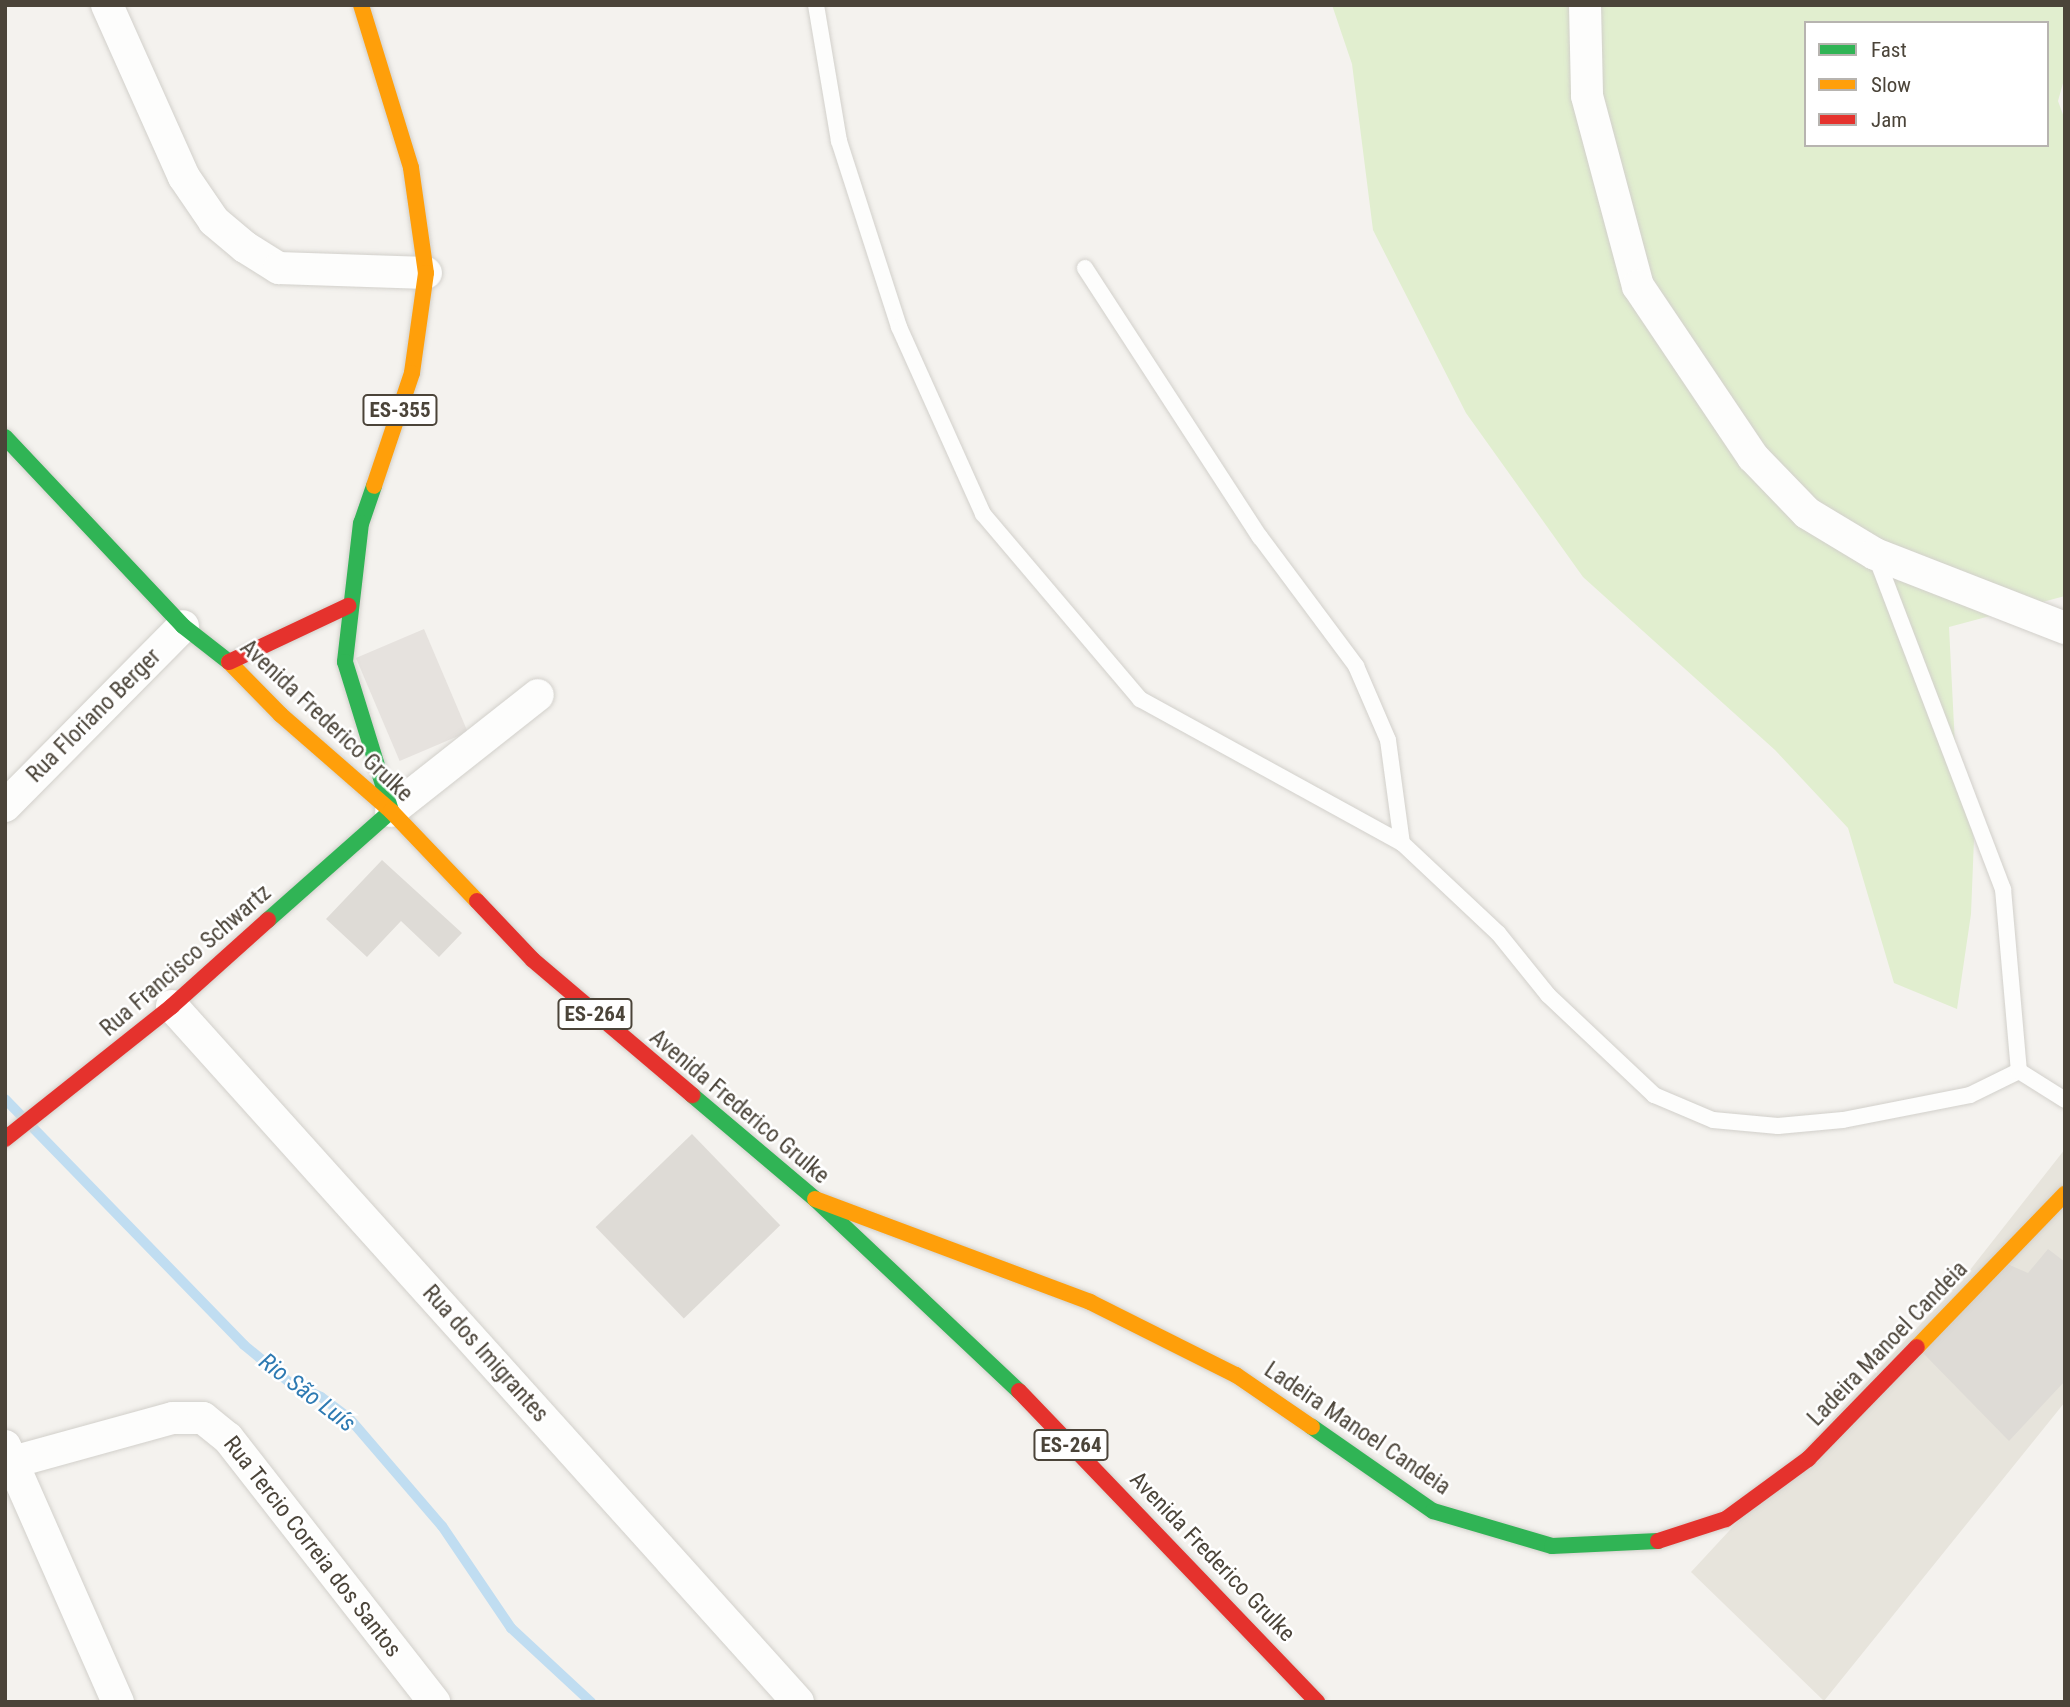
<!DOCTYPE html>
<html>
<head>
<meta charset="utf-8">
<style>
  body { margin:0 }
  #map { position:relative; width:2070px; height:1707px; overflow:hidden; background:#f4f2ee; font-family:"Roboto Condensed",sans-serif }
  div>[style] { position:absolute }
  .residential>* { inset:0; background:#e7e4dc }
  .industrial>* { inset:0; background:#e6e2de; transform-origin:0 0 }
  .green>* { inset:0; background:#e1eecf }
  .stream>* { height:10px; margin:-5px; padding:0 5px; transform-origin:5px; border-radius:5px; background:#c0ddf1 }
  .building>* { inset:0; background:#dedbd6; transform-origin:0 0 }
  .roads { filter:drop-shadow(0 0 2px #d2d0cb) drop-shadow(0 0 2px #d2d0cb) }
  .lane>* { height:16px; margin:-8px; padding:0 8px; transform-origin:8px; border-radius:8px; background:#fdfdfc }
  .street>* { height:32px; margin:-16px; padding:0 16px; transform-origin:16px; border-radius:16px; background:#fdfdfc }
  .fast>* { height:16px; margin:-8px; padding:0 8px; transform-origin:8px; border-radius:8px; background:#30b455 }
  .slow>* { height:16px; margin:-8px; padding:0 8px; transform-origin:8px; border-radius:8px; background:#ff9f0a }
  .jam>* { height:16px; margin:-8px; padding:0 8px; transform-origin:8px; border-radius:8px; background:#e5322d }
  span { translate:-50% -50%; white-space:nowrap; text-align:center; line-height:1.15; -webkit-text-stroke:5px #fff; paint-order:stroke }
  .shield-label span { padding:2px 5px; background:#fff; border:2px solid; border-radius:5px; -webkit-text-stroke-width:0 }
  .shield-label { font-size:21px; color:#4b4439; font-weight:700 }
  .street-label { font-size:23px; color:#4b4439 }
  .water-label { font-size:24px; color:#2e7ab2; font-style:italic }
  .frame { position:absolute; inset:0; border:7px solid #4b4439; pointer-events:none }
  .legend { position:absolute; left:1804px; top:21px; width:245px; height:126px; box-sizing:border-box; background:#fff; border:2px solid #b7b4b0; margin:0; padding:9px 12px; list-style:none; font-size:21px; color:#4b4439 }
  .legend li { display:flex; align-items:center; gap:14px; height:35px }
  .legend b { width:35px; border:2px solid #b7b4b0 }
</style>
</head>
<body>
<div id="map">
  <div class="residential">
    <div style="clip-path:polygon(2065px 1149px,2065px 1402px,1824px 1701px,1691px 1572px,1966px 1275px)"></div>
  </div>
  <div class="industrial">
    <div style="left:424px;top:629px;width:112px;height:74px;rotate:67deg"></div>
  </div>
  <div class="green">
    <div style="clip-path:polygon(evenodd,1332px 5px,2065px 5px,2065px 76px,2058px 101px,2065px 120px,2065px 596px,1949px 627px,1956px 765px,1974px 839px,1971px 914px,1957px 1009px,1894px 983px,1848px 828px,1775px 750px,1583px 577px,1466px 413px,1373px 230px,1352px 64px,1332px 5px,1806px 23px,2047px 23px,2047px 145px,1806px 145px,1806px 23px)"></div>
  </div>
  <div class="stream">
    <div style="left:5px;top:1099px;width:343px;rotate:45.8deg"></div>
    <div style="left:244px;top:1345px;width:58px;rotate:39.4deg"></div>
    <div style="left:289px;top:1382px;width:35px;rotate:25deg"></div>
    <div style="left:321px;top:1397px;width:35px;rotate:37deg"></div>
    <div style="left:349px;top:1418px;width:143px;rotate:49.3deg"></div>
    <div style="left:442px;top:1526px;width:123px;rotate:55.9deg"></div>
    <div style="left:511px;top:1628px;width:109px;rotate:42.8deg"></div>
  </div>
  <div class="building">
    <div style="clip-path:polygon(382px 860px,462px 933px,439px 957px,401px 921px,367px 957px,326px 919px)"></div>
    <div style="left:692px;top:1134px;width:127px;height:134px;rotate:46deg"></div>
    <div style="clip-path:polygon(2048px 1249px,2065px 1262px,2065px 1381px,2009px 1441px,1922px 1352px,2005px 1263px,2028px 1273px)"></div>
  </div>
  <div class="roads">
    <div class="lane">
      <div style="left:816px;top:5px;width:138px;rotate:80.4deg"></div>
      <div style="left:839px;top:141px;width:195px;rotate:72.1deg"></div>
      <div style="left:899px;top:327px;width:205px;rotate:65.8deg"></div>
      <div style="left:983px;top:514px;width:243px;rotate:49.7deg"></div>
      <div style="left:1140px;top:699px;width:299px;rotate:28.8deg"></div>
      <div style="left:1402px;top:843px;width:132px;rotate:43.2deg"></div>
      <div style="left:1498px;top:933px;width:80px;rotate:51.1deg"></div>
      <div style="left:1548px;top:995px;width:146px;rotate:43.3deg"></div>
      <div style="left:1654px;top:1095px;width:64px;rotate:23deg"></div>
      <div style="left:1713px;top:1120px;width:65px;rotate:5.3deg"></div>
      <div style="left:1778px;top:1126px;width:65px;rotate:-5.3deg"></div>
      <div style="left:1843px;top:1120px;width:129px;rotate:-11.1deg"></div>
      <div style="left:1970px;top:1095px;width:55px;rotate:-26.1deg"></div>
      <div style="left:1085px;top:268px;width:321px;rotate:57deg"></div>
      <div style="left:1260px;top:537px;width:161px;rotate:53.3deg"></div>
      <div style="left:1356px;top:666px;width:81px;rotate:66.6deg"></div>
      <div style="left:1388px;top:740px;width:104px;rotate:82.3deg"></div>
      <div style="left:1875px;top:554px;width:359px;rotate:69.1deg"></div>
      <div style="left:2003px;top:889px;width:183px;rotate:85deg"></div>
      <div style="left:2019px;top:1071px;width:54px;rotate:32.2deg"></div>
    </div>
    <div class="street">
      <div style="left:107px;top:5px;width:188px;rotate:65.9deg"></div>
      <div style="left:184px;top:177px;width:53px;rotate:55.7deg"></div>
      <div style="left:214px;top:221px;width:40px;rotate:40deg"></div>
      <div style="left:245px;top:247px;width:40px;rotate:32deg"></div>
      <div style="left:279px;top:268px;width:147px;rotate:1.9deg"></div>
      <div style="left:1585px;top:5px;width:91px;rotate:88.7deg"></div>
      <div style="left:1587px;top:96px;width:197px;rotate:75deg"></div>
      <div style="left:1638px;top:286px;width:206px;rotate:56.1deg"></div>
      <div style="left:1753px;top:457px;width:78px;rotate:46deg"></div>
      <div style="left:1807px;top:513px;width:79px;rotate:31.1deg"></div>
      <div style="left:1875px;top:554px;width:204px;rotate:21.3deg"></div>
      <div style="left:5px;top:806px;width:253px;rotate:-45.3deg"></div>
      <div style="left:391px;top:811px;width:187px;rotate:-38.3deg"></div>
      <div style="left:172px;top:1006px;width:936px;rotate:48.03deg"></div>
      <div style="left:5px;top:1446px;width:280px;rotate:66.2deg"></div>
      <div style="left:13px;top:1462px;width:166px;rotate:-15.4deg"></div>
      <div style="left:173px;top:1418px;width:30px"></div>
      <div style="left:203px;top:1418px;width:32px;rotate:39deg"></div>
      <div style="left:228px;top:1438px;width:335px;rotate:52deg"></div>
    </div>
    <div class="fast">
      <div style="left:5px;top:437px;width:260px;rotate:46.7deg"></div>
      <div style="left:183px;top:626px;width:58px;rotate:38deg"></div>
      <div style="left:374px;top:486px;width:39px;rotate:109deg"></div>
      <div style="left:361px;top:523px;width:140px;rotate:96.6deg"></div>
      <div style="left:345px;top:662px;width:156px;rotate:72.8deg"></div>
      <div style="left:268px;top:920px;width:164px;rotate:-41.5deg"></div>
      <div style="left:692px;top:1095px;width:161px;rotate:40.2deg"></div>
      <div style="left:815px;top:1199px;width:280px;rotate:43.3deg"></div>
      <div style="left:1312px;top:1427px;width:147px;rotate:34.8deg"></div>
      <div style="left:1433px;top:1511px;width:124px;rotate:16.4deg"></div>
      <div style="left:1552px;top:1546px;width:106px;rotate:-2.7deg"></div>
    </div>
    <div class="slow">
      <div style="left:361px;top:5px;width:170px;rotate:72.9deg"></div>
      <div style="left:411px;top:168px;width:106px;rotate:81.9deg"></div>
      <div style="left:426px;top:273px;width:101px;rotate:98deg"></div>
      <div style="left:412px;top:373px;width:119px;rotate:108.6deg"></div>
      <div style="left:229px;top:662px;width:74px;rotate:45.5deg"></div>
      <div style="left:281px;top:715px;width:146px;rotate:41.1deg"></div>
      <div style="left:391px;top:811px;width:124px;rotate:46.3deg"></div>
      <div style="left:815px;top:1199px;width:294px;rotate:20.5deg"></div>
      <div style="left:1090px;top:1302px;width:163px;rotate:26.6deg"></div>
      <div style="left:1236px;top:1375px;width:92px;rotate:34.4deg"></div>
      <div style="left:1917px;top:1347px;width:213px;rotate:-46deg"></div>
    </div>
    <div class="jam">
      <div style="left:229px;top:662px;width:132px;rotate:-25.2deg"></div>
      <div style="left:477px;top:901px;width:81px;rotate:46.5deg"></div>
      <div style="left:533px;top:960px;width:209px;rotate:40.3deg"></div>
      <div style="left:5px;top:1139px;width:213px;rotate:-38.5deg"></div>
      <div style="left:172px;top:1006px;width:129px;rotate:-41.9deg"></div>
      <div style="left:1019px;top:1391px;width:431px;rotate:46.2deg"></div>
      <div style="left:1658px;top:1541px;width:71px;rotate:-17.9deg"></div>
      <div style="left:1726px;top:1519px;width:102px;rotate:-36.2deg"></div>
      <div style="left:1808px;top:1459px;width:156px;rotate:-45.8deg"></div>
    </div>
  </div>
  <div class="shield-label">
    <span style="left:400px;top:410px">ES-355</span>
    <span style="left:595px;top:1014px">ES-264</span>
    <span style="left:1071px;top:1445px">ES-264</span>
  </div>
  <div class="street-label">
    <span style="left:94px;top:716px;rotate:-45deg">Rua Floriano Berger</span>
    <span style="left:326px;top:721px;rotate:43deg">Avenida Frederico Grulke</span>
    <span style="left:186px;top:961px;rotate:-41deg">Rua Francisco Schwartz</span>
    <span style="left:739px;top:1107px;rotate:40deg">Avenida Frederico Grulke</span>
    <span style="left:1888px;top:1344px;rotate:-46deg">Ladeira Manoel Candeia</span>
    <span style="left:485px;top:1354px;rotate:48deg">Rua dos Imigrantes</span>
    <span style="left:1357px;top:1429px;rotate:34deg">Ladeira Manoel Candeia</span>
    <span style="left:312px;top:1547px;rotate:52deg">Rua Tercio Correia dos Santos</span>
    <span style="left:1212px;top:1557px;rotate:46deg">Avenida Frederico Grulke</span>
  </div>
  <div class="water-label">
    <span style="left:307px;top:1393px;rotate:37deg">Rio São Luís</span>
  </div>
  <div class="frame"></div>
  <ul class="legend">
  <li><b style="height:9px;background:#30b455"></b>Fast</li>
  <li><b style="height:9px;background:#ff9f0a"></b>Slow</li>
  <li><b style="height:9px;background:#e5322d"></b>Jam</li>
  </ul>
</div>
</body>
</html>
